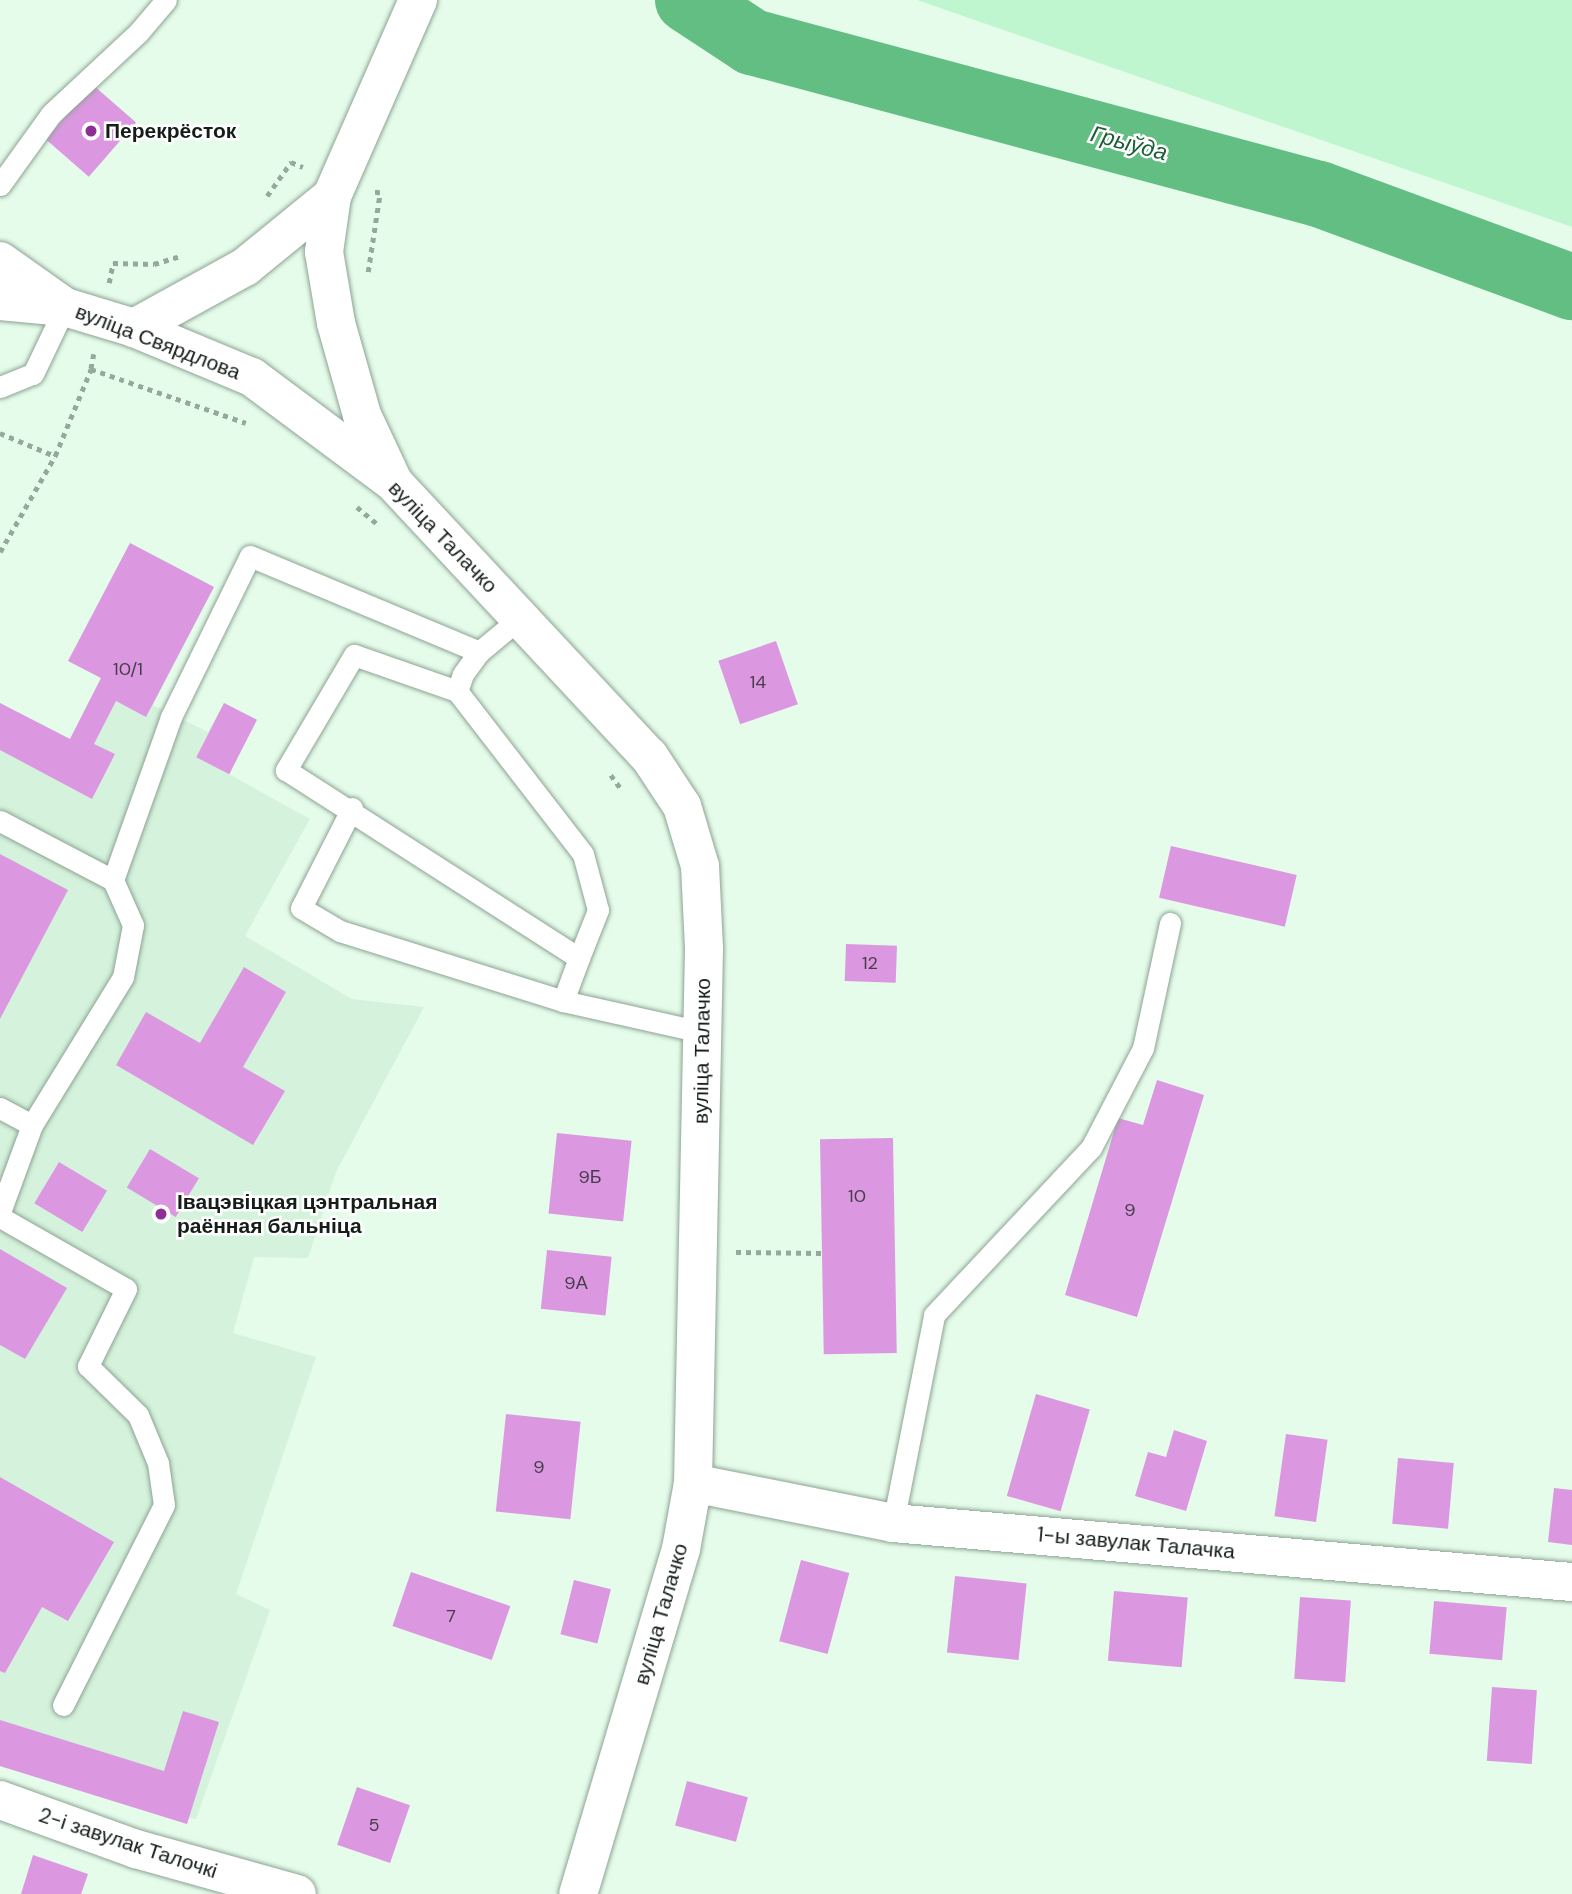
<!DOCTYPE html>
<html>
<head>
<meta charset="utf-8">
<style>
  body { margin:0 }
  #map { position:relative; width:1572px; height:1894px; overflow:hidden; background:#e5fceb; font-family:"DM Sans",sans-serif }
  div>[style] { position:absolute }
  .built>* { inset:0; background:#d4f2dc }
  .green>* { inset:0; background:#bff6cf }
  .river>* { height:66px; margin:-33px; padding:0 33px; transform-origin:33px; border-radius:33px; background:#62be83 }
  .building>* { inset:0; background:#db98e1; transform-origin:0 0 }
  .path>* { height:4.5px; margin-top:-2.25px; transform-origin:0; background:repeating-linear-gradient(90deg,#96a89b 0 5px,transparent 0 10px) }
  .roads { filter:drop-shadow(0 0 2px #8da393) drop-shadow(0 0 2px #8da393) }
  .lane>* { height:21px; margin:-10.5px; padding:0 10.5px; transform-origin:10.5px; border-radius:10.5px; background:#fff }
  .street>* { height:38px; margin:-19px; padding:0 19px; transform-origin:19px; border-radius:19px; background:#fff }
  .secondary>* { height:38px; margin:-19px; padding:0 19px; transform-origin:19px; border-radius:19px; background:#fff }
  .dots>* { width:19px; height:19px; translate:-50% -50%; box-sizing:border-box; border:4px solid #fff; border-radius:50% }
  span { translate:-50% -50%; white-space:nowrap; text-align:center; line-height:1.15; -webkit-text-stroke:5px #fff; paint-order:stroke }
  .number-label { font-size:18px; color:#463c4a }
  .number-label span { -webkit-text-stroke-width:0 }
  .poi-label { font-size:21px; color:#141d17; font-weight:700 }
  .left { translate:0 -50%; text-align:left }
  .street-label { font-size:21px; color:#141d17 }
  .water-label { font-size:23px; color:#1c5e37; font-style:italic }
</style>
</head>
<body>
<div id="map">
  <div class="built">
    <div style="clip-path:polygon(130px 543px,214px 587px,153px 705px,208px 732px,224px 703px,257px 720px,229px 774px,310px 819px,245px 936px,352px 999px,424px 1007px,336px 1172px,308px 1258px,254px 1257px,233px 1333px,316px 1357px,236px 1594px,270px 1610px,196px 1819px,189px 1818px,187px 1824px,0 1766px,0 703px,70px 739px,101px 678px,68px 661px)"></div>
  </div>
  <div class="green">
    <div style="clip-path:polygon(917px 0,1572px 0,1572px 227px)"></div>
  </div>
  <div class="river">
    <div style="left:688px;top:0;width:77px;rotate:33.3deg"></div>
    <div style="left:752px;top:42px;width:587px;rotate:15.01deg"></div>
    <div style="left:1319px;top:194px;width:270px;rotate:20.2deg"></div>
  </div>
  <div class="building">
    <div style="left:93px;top:85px;width:57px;height:72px;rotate:41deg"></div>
    <div style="clip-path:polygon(130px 543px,214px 587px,146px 717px,116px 701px,94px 744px,115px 754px,92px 799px,0 750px,0 703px,70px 739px,101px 678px,68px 661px)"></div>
    <div style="left:776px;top:641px;width:67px;height:61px;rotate:71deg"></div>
    <div style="left:224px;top:703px;width:37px;height:61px;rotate:27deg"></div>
    <div style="left:1171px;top:846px;width:129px;height:53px;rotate:13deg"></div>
    <div style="clip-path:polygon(0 854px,68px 890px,0 1019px)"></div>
    <div style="left:846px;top:944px;width:51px;height:37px;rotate:2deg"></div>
    <div style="clip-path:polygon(244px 967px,286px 992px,243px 1067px,285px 1091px,253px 1145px,116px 1065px,146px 1012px,200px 1043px)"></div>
    <div style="clip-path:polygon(1157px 1080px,1204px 1095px,1137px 1317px,1065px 1295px,1118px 1118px,1143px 1125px)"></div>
    <div style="left:557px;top:1133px;width:75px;height:81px;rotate:6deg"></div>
    <div style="left:893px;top:1138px;width:215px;height:73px;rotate:89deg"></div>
    <div style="left:150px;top:1149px;width:57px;height:45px;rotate:31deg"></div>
    <div style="left:59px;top:1162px;width:56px;height:48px;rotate:31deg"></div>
    <div style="clip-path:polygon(0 1249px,67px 1288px,25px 1359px,0 1345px)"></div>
    <div style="left:547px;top:1250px;width:65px;height:59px;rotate:6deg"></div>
    <div style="left:1036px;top:1394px;width:56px;height:106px;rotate:16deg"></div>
    <div style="left:506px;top:1414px;width:75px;height:98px;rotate:6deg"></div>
    <div style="clip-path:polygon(1174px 1430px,1207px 1441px,1186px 1511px,1135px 1496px,1148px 1452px,1166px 1457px)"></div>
    <div style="left:1286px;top:1434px;width:42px;height:83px;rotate:8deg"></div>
    <div style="left:1398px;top:1458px;width:56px;height:66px;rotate:5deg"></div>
    <div style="clip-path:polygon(0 1477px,114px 1542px,68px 1621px,42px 1607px,5px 1673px,0 1671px)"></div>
    <div style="clip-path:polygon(1554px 1488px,1572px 1490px,1572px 1545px,1548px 1542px)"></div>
    <div style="left:801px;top:1560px;width:50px;height:84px;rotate:15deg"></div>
    <div style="left:411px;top:1572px;width:105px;height:57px;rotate:19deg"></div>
    <div style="left:955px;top:1576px;width:72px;height:77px;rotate:6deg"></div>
    <div style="left:574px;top:1580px;width:38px;height:56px;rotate:14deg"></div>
    <div style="left:1114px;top:1591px;width:74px;height:70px;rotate:5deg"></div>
    <div style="left:1300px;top:1597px;width:51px;height:82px;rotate:4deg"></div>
    <div style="left:1434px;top:1601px;width:73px;height:53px;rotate:5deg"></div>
    <div style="left:1492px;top:1687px;width:45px;height:74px;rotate:4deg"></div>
    <div style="clip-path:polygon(183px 1711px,219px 1722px,187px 1824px,0 1766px,0 1720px,164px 1771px)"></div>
    <div style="left:687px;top:1781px;width:63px;height:46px;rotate:15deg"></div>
    <div style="left:357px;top:1787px;width:56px;height:61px;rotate:19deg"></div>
    <div style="clip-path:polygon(33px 1855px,88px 1874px,81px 1894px,21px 1894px)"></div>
  </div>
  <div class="path">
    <div style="left:267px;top:196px;width:42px;rotate:-54.8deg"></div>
    <div style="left:291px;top:162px;width:13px;rotate:23deg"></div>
    <div style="left:368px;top:272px;width:80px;rotate:-81.4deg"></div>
    <div style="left:380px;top:193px;width:6px;rotate:-171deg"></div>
    <div style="left:109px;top:283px;width:20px;rotate:-79deg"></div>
    <div style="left:113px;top:263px;width:41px;rotate:1.4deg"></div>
    <div style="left:154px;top:264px;width:28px;rotate:-17deg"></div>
    <div style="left:94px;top:354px;width:15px;rotate:101deg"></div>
    <div style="left:91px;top:369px;width:164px;rotate:19.2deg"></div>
    <div style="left:0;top:433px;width:60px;rotate:22.7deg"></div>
    <div style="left:55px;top:456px;width:94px;rotate:-67.5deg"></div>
    <div style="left:357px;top:507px;width:26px;rotate:40deg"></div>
    <div style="left:0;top:552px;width:111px;rotate:-60.2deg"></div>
    <div style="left:611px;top:775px;width:19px;rotate:54deg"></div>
    <div style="left:736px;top:1252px;width:86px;rotate:0.7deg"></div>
  </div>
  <div class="roads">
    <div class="lane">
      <div style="left:0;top:185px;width:87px;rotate:-54.3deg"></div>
      <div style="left:51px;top:114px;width:119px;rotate:-43deg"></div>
      <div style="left:138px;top:33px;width:43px;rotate:-49.7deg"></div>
      <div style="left:0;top:387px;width:35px;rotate:-22deg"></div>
      <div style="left:33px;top:374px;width:74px;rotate:-64.5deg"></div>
      <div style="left:520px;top:618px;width:53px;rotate:140.3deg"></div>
      <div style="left:479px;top:652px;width:27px;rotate:126deg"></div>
      <div style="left:463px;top:674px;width:18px;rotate:109deg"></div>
      <div style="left:457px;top:691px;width:109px;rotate:-160.7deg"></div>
      <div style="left:354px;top:655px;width:134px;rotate:120.6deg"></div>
      <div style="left:286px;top:770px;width:348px;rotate:32.7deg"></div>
      <div style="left:579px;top:958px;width:46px;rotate:110.4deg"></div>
      <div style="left:457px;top:691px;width:206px;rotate:52.3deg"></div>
      <div style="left:583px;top:854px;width:58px;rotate:75deg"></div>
      <div style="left:598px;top:910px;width:52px;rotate:111.6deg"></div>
      <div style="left:352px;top:808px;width:112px;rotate:117deg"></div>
      <div style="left:301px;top:908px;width:45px;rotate:30.5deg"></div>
      <div style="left:340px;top:931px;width:234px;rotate:17.4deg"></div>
      <div style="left:563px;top:1001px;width:142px;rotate:12.6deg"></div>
      <div style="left:0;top:821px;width:127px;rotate:27.6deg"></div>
      <div style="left:0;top:1108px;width:36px;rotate:28deg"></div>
      <div style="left:0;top:1212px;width:93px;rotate:-69.8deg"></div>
      <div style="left:32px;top:1125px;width:174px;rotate:-58.4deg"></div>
      <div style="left:123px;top:977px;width:53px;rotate:-79.1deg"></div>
      <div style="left:133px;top:925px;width:49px;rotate:-114deg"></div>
      <div style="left:113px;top:880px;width:173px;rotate:-70.4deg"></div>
      <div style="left:171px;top:717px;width:179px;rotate:-63.9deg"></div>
      <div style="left:250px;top:556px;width:248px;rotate:22.7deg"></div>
      <div style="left:0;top:1217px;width:145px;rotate:29.7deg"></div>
      <div style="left:126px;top:1289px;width:86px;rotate:116.3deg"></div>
      <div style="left:88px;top:1366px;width:70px;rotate:44.4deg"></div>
      <div style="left:138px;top:1415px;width:52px;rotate:67.4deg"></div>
      <div style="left:158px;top:1463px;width:42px;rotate:81.9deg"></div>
      <div style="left:164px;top:1505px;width:224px;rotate:116.8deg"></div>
      <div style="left:893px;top:1523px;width:212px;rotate:-78.8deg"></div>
      <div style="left:934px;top:1315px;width:229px;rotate:-46.8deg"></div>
      <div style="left:1091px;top:1148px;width:113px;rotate:-62.5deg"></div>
      <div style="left:1143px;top:1048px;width:128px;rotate:-77.8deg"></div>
    </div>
    <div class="street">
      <div style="left:0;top:261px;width:80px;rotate:35.3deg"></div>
      <div style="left:693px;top:1483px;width:204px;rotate:11.3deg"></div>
      <div style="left:893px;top:1523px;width:682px;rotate:4.97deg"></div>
      <div style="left:0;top:1800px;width:145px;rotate:19.8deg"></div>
      <div style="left:136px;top:1849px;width:167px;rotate:15.6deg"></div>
    </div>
    <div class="secondary">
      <div style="left:0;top:301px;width:65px;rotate:5.3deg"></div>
      <div style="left:65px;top:307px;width:72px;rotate:16.9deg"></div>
      <div style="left:134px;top:328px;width:128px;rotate:22.6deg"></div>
      <div style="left:252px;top:377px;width:177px;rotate:36.7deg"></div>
      <div style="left:394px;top:483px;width:374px;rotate:47deg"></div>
      <div style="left:649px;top:756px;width:60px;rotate:56.6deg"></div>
      <div style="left:682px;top:806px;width:63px;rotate:73.3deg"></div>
      <div style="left:700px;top:866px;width:83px;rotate:87.2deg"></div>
      <div style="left:704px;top:949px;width:534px;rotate:91.18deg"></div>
      <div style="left:693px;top:1483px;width:67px;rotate:100.3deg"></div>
      <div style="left:681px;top:1549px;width:360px;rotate:106.6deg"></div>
      <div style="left:134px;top:328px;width:127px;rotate:-28.8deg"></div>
      <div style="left:245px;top:267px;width:112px;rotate:-39.2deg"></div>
      <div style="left:392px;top:479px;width:71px;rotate:-115.1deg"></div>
      <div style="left:362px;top:415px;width:96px;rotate:-105.8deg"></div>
      <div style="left:336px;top:323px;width:72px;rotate:-99.6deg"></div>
      <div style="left:324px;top:252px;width:57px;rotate:-81.9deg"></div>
      <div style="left:332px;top:196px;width:214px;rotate:-66.3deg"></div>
    </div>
  </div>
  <div class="dots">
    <div style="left:91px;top:131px;background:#8e2f98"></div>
    <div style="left:161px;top:1214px;background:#8e2f98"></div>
  </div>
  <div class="number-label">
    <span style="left:128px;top:669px">10/1</span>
    <span style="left:758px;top:682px">14</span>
    <span style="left:870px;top:963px">12</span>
    <span style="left:590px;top:1177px">9Б</span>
    <span style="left:857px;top:1196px">10</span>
    <span style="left:1130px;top:1210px">9</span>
    <span style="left:576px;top:1283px">9А</span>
    <span style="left:539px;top:1467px">9</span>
    <span style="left:451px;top:1616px">7</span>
    <span style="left:374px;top:1825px">5</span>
  </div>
  <div class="poi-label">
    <span class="left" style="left:105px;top:131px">Перекрёсток</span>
    <span class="left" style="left:177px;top:1214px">Івацэвіцкая цэнтральная<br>раённая бальніца</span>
  </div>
  <div class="street-label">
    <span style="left:158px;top:342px;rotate:21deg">вуліца Свярдлова</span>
    <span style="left:443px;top:537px;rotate:46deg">вуліца Талачко</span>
    <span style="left:702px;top:1051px;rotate:-89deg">вуліца Талачко</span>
    <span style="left:1136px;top:1543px;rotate:5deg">1-ы завулак Талачка</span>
    <span style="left:661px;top:1614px;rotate:-74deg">вуліца Талачко</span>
    <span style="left:128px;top:1843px;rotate:18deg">2-і завулак Талочкі</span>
  </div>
  <div class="water-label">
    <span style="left:1129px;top:143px;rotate:15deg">Грыўда</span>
  </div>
</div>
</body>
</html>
